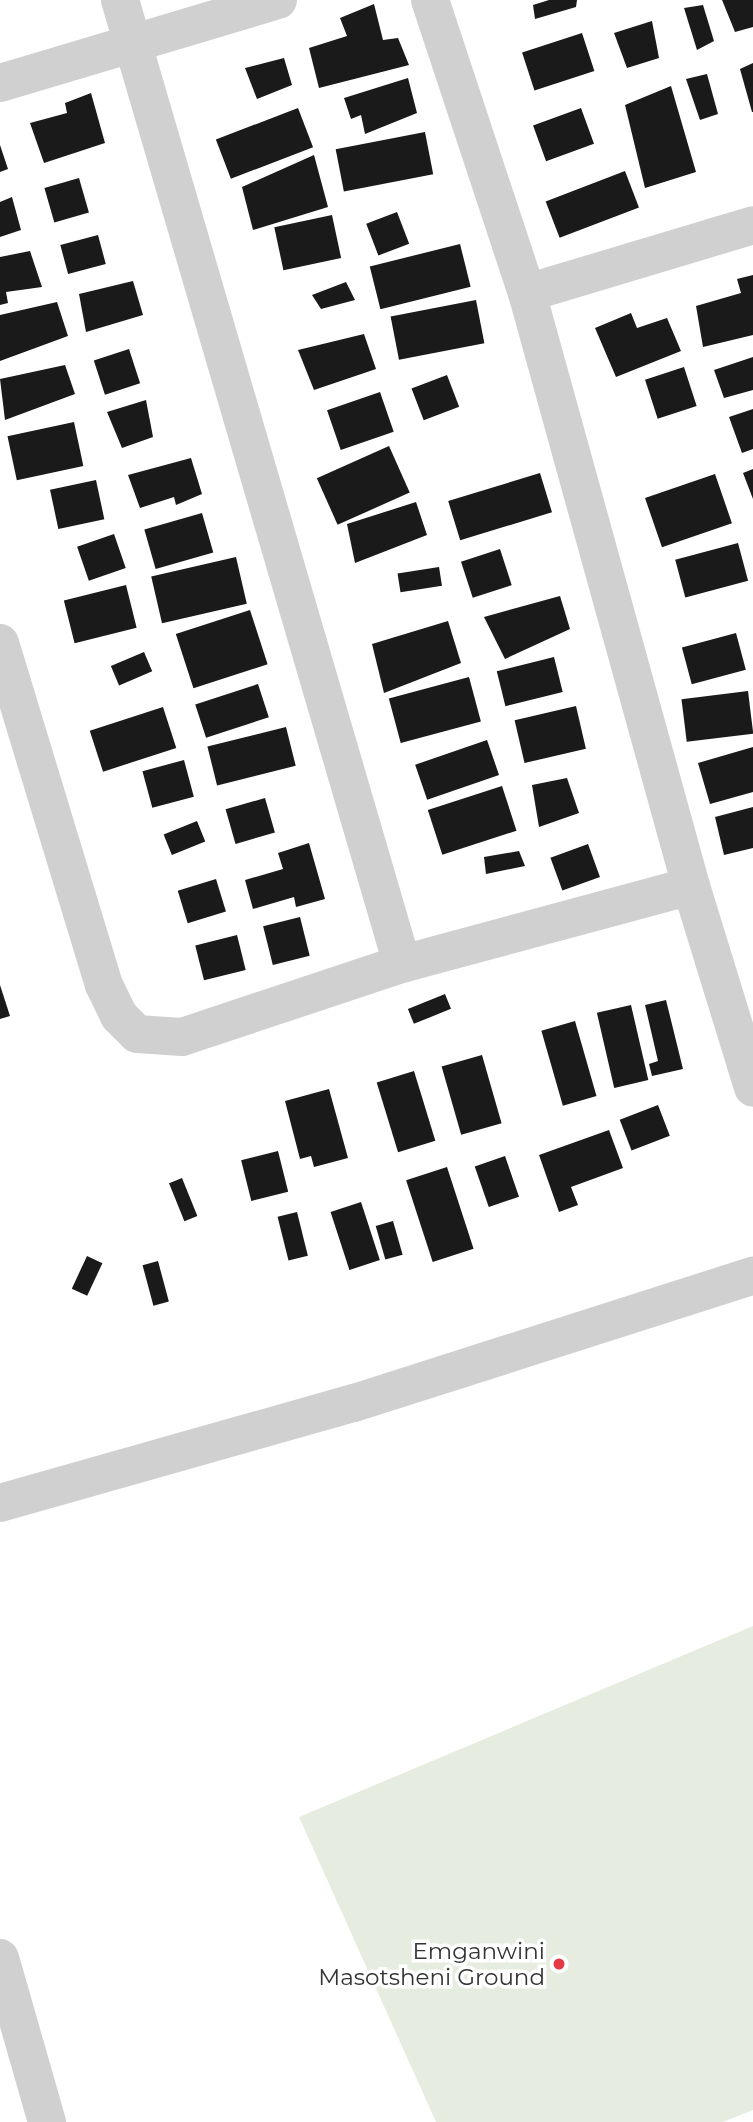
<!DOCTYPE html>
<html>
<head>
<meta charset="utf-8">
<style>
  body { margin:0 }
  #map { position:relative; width:753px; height:2122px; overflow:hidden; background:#fff; font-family:Montserrat,sans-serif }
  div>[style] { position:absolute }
  .green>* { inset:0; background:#e6ecdf }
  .building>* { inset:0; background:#1a1a1a; transform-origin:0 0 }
  .minor>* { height:38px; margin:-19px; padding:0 19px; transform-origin:19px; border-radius:19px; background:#d0d0d0 }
  .dots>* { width:19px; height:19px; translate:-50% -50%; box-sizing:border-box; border:4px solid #fff; border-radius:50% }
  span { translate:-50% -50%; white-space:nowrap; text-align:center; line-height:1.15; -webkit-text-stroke:7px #fff; paint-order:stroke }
  .poi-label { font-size:23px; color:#333 }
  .right { translate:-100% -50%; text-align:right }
</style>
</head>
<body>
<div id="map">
  <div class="green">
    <div style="clip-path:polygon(753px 1626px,753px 2110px,723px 2122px,436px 2122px,299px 1817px)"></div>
  </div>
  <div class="building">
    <div style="clip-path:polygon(549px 0,577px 0,576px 7px,535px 19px,533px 5px)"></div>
    <div style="clip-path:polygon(722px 0,753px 0,753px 27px,735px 32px)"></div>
    <div style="clip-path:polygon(374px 4px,383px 40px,398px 38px,409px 65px,319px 88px,309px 48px,347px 36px,340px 18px)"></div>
    <div style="clip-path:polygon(703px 5px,714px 41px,697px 50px,684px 8px)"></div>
    <div style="clip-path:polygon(652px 21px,659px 58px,627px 68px,614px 33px)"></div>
    <div style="left:582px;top:33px;width:40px;height:63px;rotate:72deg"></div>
    <div style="clip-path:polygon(284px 58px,292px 85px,257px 99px,245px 68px)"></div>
    <div style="clip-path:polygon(753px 63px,753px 112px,752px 112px,740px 69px)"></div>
    <div style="clip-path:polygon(707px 74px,718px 114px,700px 120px,686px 79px)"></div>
    <div style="clip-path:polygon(408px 78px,417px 113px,365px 134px,361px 115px,351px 119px,344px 98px)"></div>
    <div style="clip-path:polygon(671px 86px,696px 172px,645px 188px,625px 105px)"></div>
    <div style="clip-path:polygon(91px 93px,105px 143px,44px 163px,30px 123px,67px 113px,65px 103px)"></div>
    <div style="left:298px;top:108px;width:42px;height:88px;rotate:69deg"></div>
    <div style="left:581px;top:108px;width:38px;height:51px;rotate:70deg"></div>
    <div style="left:425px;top:132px;width:43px;height:91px;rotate:79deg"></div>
    <div style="clip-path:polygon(0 145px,8px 169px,0 172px)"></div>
    <div style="clip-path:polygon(314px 155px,328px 207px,253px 230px,242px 187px)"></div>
    <div style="left:625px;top:171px;width:39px;height:85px;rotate:69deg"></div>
    <div style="left:79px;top:178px;width:36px;height:36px;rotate:74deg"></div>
    <div style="clip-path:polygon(12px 197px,21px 230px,0 237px,0 202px)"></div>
    <div style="left:397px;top:212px;width:34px;height:33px;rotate:69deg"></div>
    <div style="left:332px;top:215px;width:44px;height:59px;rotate:78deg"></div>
    <div style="left:98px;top:235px;width:30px;height:39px;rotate:75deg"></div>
    <div style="left:460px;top:244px;width:44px;height:93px;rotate:76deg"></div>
    <div style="clip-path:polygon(30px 251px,42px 287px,6px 292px,8px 303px,0 305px,0 257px)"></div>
    <div style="clip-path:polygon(753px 275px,753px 335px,703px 347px,696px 306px,741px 293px,737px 279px)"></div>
    <div style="clip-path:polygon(133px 281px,143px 315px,86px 332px,79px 294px)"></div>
    <div style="clip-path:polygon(346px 282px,355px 300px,321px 309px,312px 295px)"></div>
    <div style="left:476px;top:300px;width:44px;height:87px;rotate:79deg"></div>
    <div style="clip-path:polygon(57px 302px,68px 336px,0 361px,0 315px)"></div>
    <div style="clip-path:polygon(631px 313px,637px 328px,667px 318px,681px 351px,616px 377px,595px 328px)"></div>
    <div style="clip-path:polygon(364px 334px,376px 369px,314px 390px,298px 350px)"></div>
    <div style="left:129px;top:349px;width:36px;height:37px;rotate:72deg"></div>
    <div style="clip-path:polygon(753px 357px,753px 390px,724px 398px,714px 370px)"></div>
    <div style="clip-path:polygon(65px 365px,75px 394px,5px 420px,0 379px)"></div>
    <div style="left:684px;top:367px;width:41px;height:41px;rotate:72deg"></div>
    <div style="left:447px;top:375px;width:34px;height:38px;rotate:69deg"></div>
    <div style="left:380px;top:392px;width:42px;height:56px;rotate:71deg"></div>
    <div style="clip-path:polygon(146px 400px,153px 437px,122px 448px,107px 412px)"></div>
    <div style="clip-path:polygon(753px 409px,753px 449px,742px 453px,729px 417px)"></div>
    <div style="left:74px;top:422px;width:45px;height:68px;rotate:78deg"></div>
    <div style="left:389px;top:446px;width:51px;height:79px;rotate:66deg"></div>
    <div style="clip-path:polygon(191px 458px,202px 494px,176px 505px,174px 497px,140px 508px,128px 475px)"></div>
    <div style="clip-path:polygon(753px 469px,753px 499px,743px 473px)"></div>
    <div style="left:540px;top:473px;width:41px;height:96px;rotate:73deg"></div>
    <div style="left:715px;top:474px;width:52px;height:74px;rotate:71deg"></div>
    <div style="left:96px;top:480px;width:40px;height:47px;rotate:78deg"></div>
    <div style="clip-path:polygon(416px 502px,427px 535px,355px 563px,347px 524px)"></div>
    <div style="left:202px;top:513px;width:41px;height:60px;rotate:74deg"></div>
    <div style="left:114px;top:534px;width:36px;height:39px;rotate:71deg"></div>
    <div style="left:738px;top:543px;width:39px;height:65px;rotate:75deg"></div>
    <div style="left:500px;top:549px;width:38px;height:41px;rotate:72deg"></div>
    <div style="left:236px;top:557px;width:48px;height:87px;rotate:77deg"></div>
    <div style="left:439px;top:567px;width:19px;height:42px;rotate:81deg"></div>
    <div style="left:126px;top:585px;width:44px;height:64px;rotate:76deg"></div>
    <div style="clip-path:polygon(560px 596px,570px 629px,505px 659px,484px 617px)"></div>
    <div style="left:250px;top:610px;width:57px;height:78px;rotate:72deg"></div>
    <div style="clip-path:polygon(448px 621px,461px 663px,384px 693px,372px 644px)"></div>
    <div style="left:736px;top:633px;width:38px;height:56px;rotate:75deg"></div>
    <div style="left:144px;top:652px;width:21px;height:36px;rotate:67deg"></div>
    <div style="left:554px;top:657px;width:36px;height:59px;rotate:76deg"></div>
    <div style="left:469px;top:677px;width:46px;height:83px;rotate:75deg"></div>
    <div style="left:258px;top:684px;width:35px;height:66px;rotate:72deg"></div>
    <div style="left:748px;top:691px;width:43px;height:67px;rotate:83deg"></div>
    <div style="left:576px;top:706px;width:44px;height:63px;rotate:77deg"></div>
    <div style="left:163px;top:707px;width:43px;height:77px;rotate:72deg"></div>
    <div style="left:286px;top:727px;width:40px;height:81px;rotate:76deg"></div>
    <div style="left:487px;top:740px;width:37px;height:76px;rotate:71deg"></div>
    <div style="clip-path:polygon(753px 747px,753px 792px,710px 804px,698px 763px)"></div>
    <div style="left:184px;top:760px;width:38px;height:43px;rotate:75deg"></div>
    <div style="clip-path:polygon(567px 778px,579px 813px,539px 827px,532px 785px)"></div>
    <div style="left:502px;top:786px;width:47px;height:78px;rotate:72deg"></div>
    <div style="left:265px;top:798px;width:36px;height:41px;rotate:74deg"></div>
    <div style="clip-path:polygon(753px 807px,753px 848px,724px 855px,715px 817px)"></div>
    <div style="left:197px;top:821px;width:22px;height:36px;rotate:68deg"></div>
    <div style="clip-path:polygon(309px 843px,325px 899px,296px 907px,294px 897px,253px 909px,245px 880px,283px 869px,278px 853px)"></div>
    <div style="left:588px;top:844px;width:35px;height:40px;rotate:70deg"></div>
    <div style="clip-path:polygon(519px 851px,525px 866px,486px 874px,484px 857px)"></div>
    <div style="left:216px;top:879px;width:34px;height:40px;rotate:73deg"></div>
    <div style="left:300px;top:917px;width:40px;height:38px;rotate:76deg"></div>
    <div style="left:237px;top:935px;width:36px;height:43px;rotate:76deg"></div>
    <div style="clip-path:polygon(0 985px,10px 1016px,0 1019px)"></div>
    <div style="left:445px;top:994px;width:16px;height:40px;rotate:68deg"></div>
    <div style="clip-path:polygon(666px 1000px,683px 1069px,652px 1076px,649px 1064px,658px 1061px,645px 1005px)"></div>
    <div style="left:631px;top:1005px;width:77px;height:35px;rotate:77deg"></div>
    <div style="left:575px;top:1021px;width:78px;height:35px;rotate:74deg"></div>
    <div style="left:482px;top:1055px;width:71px;height:42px;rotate:74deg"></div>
    <div style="left:414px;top:1071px;width:73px;height:39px;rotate:73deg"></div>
    <div style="clip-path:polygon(329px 1089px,348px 1158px,314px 1167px,311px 1156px,300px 1159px,285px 1101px)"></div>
    <div style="left:658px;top:1105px;width:33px;height:41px;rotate:69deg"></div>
    <div style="clip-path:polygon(609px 1130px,623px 1168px,571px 1187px,578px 1205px,559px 1212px,539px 1155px)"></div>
    <div style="left:278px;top:1151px;width:42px;height:38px;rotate:76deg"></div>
    <div style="left:505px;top:1156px;width:43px;height:32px;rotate:71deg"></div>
    <div style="left:447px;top:1167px;width:86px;height:43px;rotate:72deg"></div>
    <div style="left:182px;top:1178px;width:41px;height:14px;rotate:68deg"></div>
    <div style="left:361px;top:1202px;width:61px;height:32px;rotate:72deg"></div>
    <div style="left:297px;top:1212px;width:45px;height:20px;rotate:76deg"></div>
    <div style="left:393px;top:1221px;width:35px;height:18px;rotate:74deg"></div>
    <div style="left:87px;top:1256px;width:17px;height:36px;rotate:25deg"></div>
    <div style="left:158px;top:1261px;width:42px;height:16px;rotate:75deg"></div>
  </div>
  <div class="minor">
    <div style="left:120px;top:0;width:1004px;rotate:73.69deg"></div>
    <div style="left:430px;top:0;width:309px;rotate:71.7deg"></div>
    <div style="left:527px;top:293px;width:615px;rotate:74.54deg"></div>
    <div style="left:691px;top:886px;width:211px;rotate:72.9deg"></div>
    <div style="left:0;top:83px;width:290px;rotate:-16.6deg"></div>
    <div style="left:527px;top:293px;width:236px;rotate:-16.7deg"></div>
    <div style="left:0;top:643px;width:357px;rotate:73.1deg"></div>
    <div style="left:104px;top:985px;width:34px;rotate:64deg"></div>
    <div style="left:119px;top:1016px;width:25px;rotate:45deg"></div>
    <div style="left:137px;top:1034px;width:45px;rotate:3.8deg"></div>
    <div style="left:182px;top:1037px;width:232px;rotate:-18.4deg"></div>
    <div style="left:402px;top:964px;width:299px;rotate:-15.1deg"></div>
    <div style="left:0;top:1503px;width:368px;rotate:-15.8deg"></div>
    <div style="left:354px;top:1403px;width:419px;rotate:-17.7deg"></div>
    <div style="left:0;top:1958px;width:171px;rotate:74deg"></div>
  </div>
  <div class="dots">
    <div style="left:559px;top:1964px;background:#e63946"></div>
  </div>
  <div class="poi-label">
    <span class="right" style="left:545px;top:1964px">Emganwini<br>Masotsheni Ground</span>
  </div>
</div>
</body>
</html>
